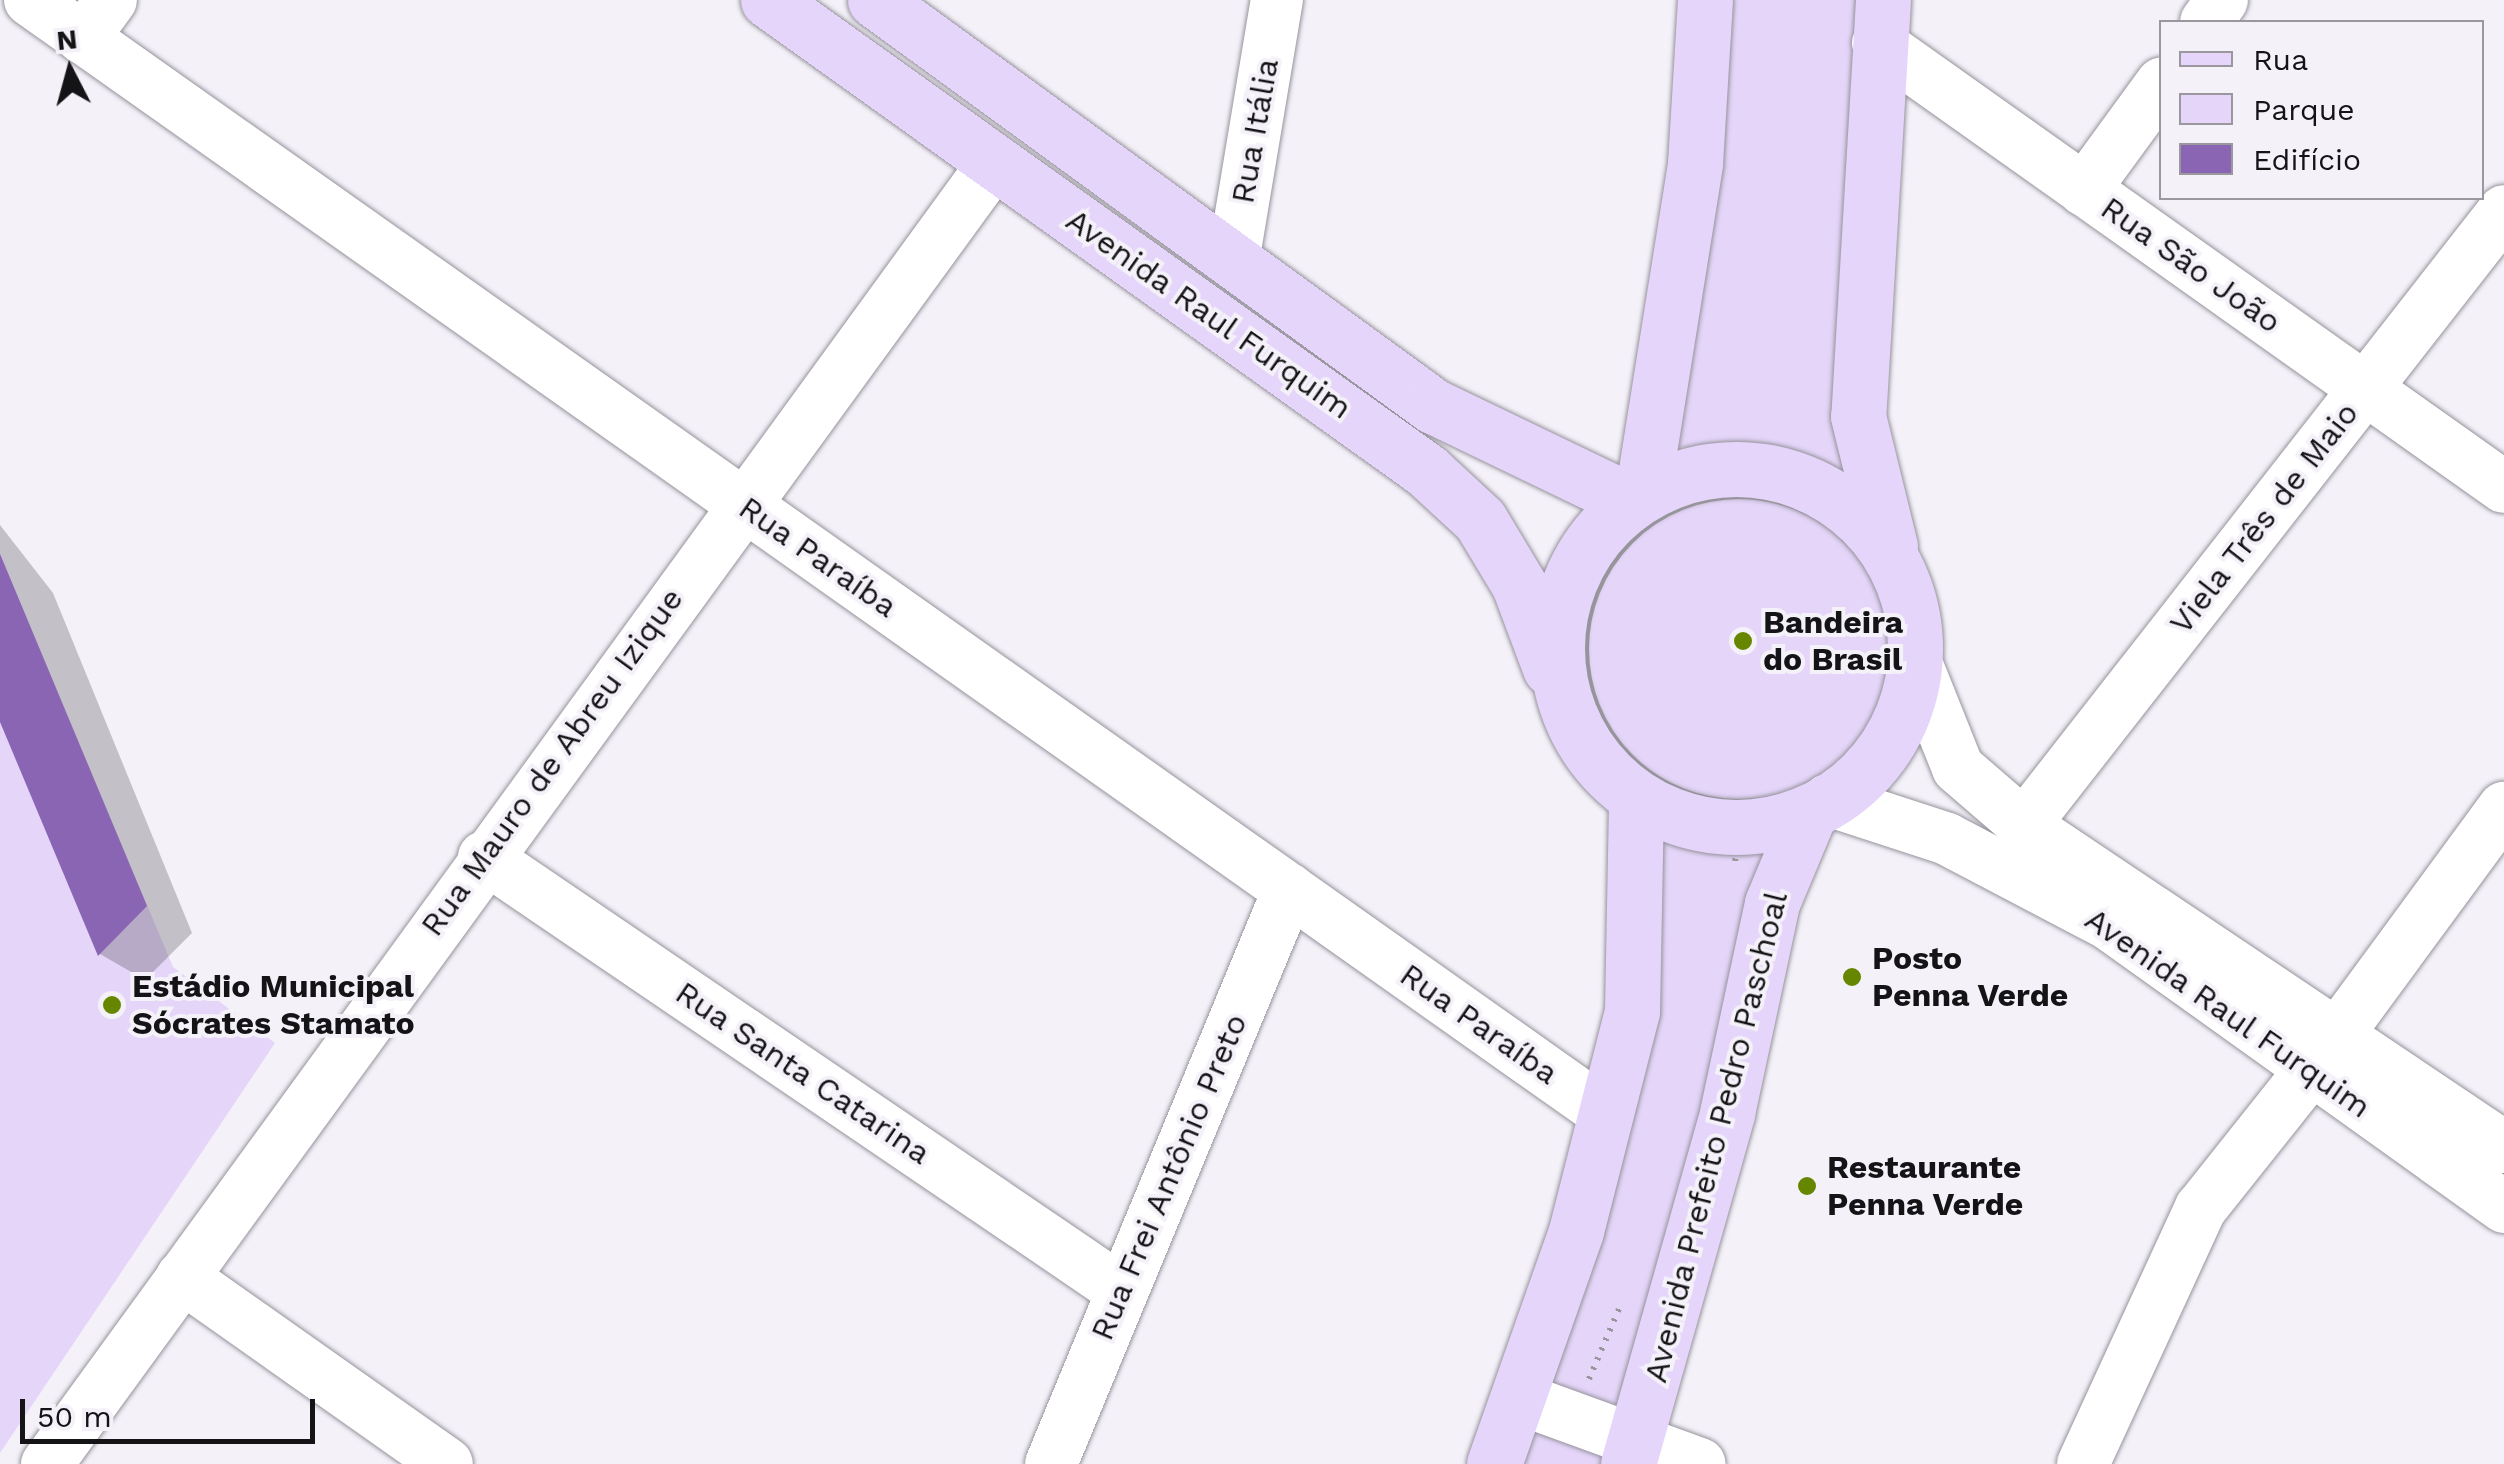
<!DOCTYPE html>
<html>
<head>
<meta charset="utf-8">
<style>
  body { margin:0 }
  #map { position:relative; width:2504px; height:1464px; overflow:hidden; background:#f4f1f9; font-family:"Work Sans",sans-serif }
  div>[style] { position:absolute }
  .green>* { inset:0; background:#e4d5f9 }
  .round { border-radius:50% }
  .shadow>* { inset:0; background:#0003 }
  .building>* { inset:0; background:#8a65b4 }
  .path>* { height:6px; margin-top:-3px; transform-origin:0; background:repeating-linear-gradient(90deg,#98969c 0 2.5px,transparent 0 10.5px) }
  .path>.ring { margin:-3px; padding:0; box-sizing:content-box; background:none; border:6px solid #98969c; border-radius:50% }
  .roads { filter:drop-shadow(0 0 2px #96939b) drop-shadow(0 0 2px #96939b) }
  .minor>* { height:52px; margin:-26px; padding:0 26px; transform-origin:26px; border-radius:26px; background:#fff }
  .major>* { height:55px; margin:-27.5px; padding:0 27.5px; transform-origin:27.5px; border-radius:27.5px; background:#e5d5fa }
  .major>.ring { margin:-27.5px; padding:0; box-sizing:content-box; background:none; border:55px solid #e5d5fa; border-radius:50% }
  .dots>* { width:28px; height:28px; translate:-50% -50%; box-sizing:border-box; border:5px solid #f4f1f9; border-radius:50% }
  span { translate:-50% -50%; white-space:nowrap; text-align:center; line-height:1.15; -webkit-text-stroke:8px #f4f1f9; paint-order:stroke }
  .street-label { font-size:32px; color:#141315 }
  .poi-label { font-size:32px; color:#141315; font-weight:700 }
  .left { translate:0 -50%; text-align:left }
  .legend { position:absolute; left:2159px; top:20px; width:325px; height:180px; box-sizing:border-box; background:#f4f1f9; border:2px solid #9a989e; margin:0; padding:12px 18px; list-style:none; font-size:30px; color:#141315 }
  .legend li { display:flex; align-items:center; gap:20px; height:50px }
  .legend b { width:50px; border:2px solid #9a989e }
  .north { position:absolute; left:20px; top:20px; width:100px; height:100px; -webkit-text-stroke:8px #f4f1f9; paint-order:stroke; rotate:354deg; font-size:28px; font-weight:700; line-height:40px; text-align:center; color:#141315 }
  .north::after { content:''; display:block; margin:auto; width:35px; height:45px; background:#141315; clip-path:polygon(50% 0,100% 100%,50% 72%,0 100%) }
  .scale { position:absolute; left:20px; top:1399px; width:295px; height:45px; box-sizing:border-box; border:5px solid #141315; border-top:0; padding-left:12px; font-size:30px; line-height:35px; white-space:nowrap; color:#141315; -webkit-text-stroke:8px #f4f1f9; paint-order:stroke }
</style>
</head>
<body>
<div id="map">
  <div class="green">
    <div style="clip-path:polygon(1732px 0,1875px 0,1851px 501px,1787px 467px,1665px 444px)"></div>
    <div class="round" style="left:1565px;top:477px;width:342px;height:342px"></div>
    <div style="clip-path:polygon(0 554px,173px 967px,275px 1043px,0 1453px)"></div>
    <div style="clip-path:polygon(1643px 813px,1688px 833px,1739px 837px,1796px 826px,1627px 1421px,1541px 1390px)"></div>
    <div style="clip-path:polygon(1530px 1415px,1620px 1447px,1613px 1464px,1511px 1464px)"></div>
  </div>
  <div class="shadow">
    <div style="clip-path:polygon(0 525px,53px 593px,192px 933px,145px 980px,100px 954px,0 715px)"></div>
  </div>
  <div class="building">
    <div style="clip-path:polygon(0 554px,147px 906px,98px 956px,0 722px)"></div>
  </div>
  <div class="path">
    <div class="ring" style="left:1586px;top:496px;width:300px;height:300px"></div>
    <div style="left:1735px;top:861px;width:24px;rotate:-81deg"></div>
    <div style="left:1589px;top:1379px;width:82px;rotate:-66.9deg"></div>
  </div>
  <div class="roads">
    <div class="minor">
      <div style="left:30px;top:0;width:1930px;rotate:35.25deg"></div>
      <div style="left:2206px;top:22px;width:27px;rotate:-54deg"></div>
      <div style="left:83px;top:38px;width:47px;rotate:-53.6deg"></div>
      <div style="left:1878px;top:43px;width:767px;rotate:35.35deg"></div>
      <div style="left:2084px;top:190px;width:132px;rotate:-53.9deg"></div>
      <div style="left:1233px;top:262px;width:266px;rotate:-80.5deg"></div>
      <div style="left:1916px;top:663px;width:113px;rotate:68.2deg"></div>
      <div style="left:1958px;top:768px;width:87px;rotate:40.8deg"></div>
      <div style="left:2024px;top:825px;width:578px;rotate:33.86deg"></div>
      <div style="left:1828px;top:800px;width:125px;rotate:18.1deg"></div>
      <div style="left:1947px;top:839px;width:183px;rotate:27.7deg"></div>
      <div style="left:2109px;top:924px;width:486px;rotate:35.6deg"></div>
      <div style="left:2024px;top:825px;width:779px;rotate:-51.98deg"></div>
      <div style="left:484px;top:857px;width:770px;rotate:34.21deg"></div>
      <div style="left:2340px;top:1031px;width:277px;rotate:-53.7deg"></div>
      <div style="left:182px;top:1277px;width:324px;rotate:35.2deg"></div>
      <div style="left:1521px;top:1399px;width:190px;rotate:20deg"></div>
      <div style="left:47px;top:1464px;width:1609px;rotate:-53.95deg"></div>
      <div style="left:1051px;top:1464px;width:622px;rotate:-67.51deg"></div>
      <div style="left:2083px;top:1464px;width:282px;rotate:-65.3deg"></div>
      <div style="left:2201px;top:1208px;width:175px;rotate:-51.5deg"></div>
    </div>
    <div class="major">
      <div style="left:768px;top:0;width:810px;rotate:35.55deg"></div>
      <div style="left:1427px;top:471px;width:72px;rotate:42.8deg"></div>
      <div style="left:1480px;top:520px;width:76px;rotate:59deg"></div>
      <div style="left:1519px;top:585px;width:89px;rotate:69.5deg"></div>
      <div style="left:875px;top:0;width:690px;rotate:36.04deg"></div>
      <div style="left:1433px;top:406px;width:219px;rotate:25.7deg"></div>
      <div style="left:1883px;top:0;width:417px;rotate:93.4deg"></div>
      <div style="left:1858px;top:416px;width:134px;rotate:76.2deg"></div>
      <div class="ring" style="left:1557px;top:469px;width:303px;height:303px"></div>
      <div style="left:1642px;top:495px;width:336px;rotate:-80.9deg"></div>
      <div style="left:1695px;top:163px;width:163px;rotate:-86.5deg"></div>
      <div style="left:1494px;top:1464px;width:247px;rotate:-70.6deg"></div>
      <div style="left:1576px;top:1231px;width:227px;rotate:-75.7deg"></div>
      <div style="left:1632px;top:1011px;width:213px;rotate:-88.9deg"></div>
      <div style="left:1628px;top:1464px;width:365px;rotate:-74.2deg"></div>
      <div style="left:1727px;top:1113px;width:215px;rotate:-77.9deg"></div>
      <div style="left:1772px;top:903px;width:99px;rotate:-67.3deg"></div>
    </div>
  </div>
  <div class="dots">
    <div style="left:1743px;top:641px;background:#678600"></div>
    <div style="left:1852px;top:977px;background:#678600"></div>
    <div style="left:112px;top:1005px;background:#678600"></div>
    <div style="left:1807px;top:1186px;background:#678600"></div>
  </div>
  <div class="street-label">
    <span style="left:1255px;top:131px;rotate:-80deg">Rua Itália</span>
    <span style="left:2191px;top:265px;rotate:35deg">Rua São João</span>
    <span style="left:1209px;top:314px;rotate:35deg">Avenida Raul Furquim</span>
    <span style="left:2264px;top:518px;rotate:-52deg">Viela Três de Maio</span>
    <span style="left:818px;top:557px;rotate:35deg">Rua Paraíba</span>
    <span style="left:552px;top:762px;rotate:-54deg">Rua Mauro de Abreu Izique</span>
    <span style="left:2228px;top:1013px;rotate:35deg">Avenida Raul Furquim</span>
    <span style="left:1479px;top:1024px;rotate:35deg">Rua Paraíba</span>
    <span style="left:803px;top:1073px;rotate:34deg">Rua Santa Catarina</span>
    <span style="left:1716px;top:1137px;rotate:-76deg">Avenida Prefeito Pedro Paschoal</span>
    <span style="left:1169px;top:1177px;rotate:-67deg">Rua Frei Antônio Preto</span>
  </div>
  <div class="poi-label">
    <span class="left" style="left:1763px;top:641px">Bandeira<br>do Brasil</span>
    <span class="left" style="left:1872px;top:977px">Posto<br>Penna Verde</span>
    <span class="left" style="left:132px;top:1005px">Estádio Municipal<br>Sócrates Stamato</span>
    <span class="left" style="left:1827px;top:1186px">Restaurante<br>Penna Verde</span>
  </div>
  <ul class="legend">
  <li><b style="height:12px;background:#e5d5fa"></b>Rua</li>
  <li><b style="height:28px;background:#e4d5f9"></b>Parque</li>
  <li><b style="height:28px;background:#8a65b4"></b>Edifício</li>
  </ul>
  <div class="north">N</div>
  <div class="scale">50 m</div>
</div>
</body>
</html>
